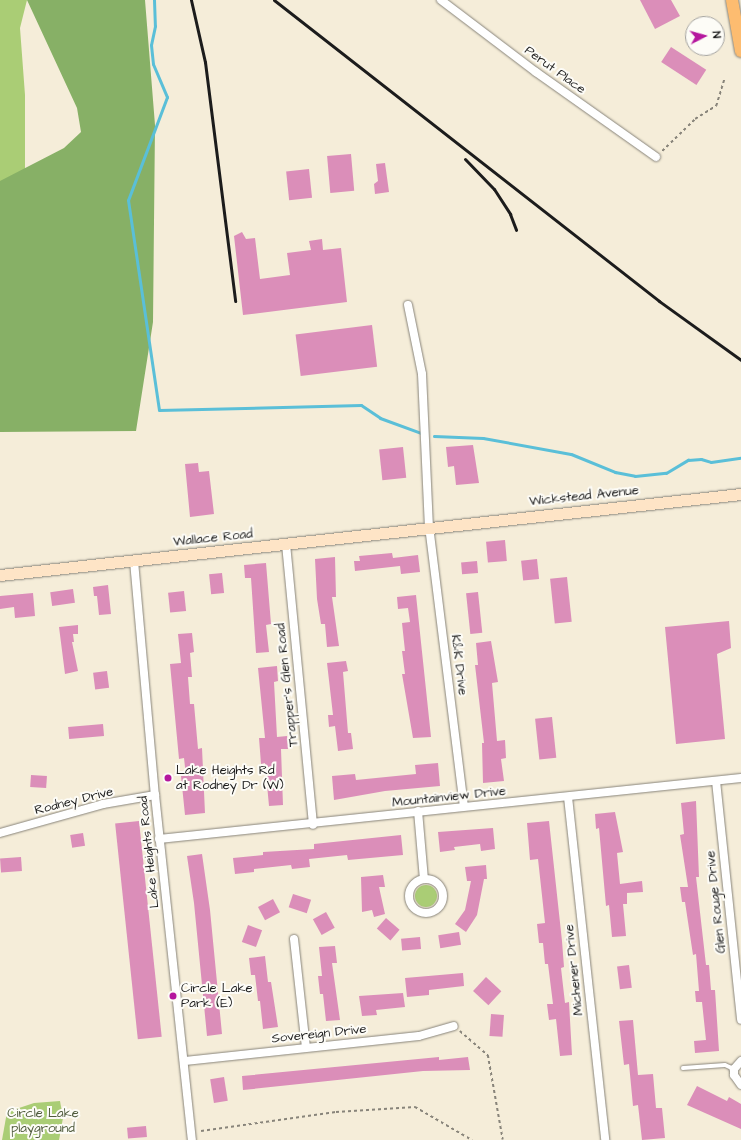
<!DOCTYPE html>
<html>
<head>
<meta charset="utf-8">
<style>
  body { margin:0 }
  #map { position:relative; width:741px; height:1140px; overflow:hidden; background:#f5edd9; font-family:"Architects Daughter",sans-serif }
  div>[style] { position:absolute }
  .green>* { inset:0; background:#aacd75 }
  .round { border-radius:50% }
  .forest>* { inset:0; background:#87b066 }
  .stream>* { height:3px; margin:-1.5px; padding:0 1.5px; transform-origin:1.5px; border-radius:1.5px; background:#5abfd8 }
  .building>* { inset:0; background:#db8eb9; transform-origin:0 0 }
  .path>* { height:1.5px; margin-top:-0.75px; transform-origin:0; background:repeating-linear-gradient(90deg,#88847a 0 3px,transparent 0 6px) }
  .roads { filter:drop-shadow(0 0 1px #88847a) drop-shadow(0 0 1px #88847a) }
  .lane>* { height:4px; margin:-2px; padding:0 2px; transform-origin:2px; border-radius:2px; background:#fff }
  .street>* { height:8px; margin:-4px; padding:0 4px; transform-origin:4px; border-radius:4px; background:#fff }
  .street>.ring { margin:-4px; padding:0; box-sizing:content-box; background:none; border:8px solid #fff; border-radius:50% }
  .secondary>* { height:11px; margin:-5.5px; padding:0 5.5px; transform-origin:5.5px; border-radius:5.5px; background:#fee4c6 }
  .primary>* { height:12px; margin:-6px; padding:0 6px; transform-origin:6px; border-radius:6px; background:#fdbc70 }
  .rail>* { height:3px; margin:-1.5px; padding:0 1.5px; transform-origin:1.5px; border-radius:1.5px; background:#1c1c1c }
  .dots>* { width:11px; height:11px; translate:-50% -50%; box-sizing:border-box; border:2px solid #fdfcf7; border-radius:50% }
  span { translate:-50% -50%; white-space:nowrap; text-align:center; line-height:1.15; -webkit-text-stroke:4px #fdfcf7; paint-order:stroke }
  .street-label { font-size:13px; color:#1c1c1c }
  .poi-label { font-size:13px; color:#1c1c1c }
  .left { translate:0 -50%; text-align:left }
  .park-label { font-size:13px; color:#4e5a3b }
  .north { position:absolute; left:685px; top:16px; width:40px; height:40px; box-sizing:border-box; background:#fdfcf7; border:1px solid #a3a29f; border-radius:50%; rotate:84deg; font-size:11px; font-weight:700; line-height:16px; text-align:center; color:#1c1c1c }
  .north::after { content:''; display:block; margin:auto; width:14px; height:18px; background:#b5179e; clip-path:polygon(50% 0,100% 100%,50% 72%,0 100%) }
</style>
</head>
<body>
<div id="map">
  <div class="green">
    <div style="clip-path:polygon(0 0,27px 0,20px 28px,25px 95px,25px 208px,0 256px)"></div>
    <div class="round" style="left:415px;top:885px;width:22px;height:22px"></div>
    <div style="clip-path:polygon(60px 1101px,63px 1118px,59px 1140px,2px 1140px,7px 1112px,34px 1103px)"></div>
  </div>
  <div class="forest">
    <div style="clip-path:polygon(27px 0,145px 0,155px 125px,153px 322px,136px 431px,0 432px,0 181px,64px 148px,81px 132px,77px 108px)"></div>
  </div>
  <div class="stream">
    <div style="left:154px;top:0;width:26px;rotate:88deg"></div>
    <div style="left:155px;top:26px;width:19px;rotate:102deg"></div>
    <div style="left:151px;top:45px;width:19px;rotate:84deg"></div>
    <div style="left:153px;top:64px;width:36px;rotate:67deg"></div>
    <div style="left:167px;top:97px;width:110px;rotate:110.7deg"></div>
    <div style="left:128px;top:200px;width:212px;rotate:81.6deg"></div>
    <div style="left:159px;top:410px;width:202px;rotate:-1.4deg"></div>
    <div style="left:361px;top:405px;width:23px;rotate:34deg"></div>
    <div style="left:380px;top:418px;width:44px;rotate:20.1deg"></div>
    <div style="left:434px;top:436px;width:49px;rotate:2.3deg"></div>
    <div style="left:483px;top:438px;width:89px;rotate:10.3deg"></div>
    <div style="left:571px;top:454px;width:48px;rotate:22.2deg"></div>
    <div style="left:615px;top:472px;width:20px;rotate:11deg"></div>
    <div style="left:635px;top:476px;width:31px;rotate:-6deg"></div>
    <div style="left:666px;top:473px;width:26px;rotate:-31deg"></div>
    <div style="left:688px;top:460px;width:13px;rotate:-4deg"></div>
    <div style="left:701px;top:459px;width:10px;rotate:17deg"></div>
    <div style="left:711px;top:462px;width:30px;rotate:-8deg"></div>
  </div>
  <div class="building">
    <div style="clip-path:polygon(640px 0,671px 0,680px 16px,655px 29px)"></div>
    <div style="left:671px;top:47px;width:42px;height:18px;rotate:33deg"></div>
    <div style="left:351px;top:154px;width:37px;height:24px;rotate:85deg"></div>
    <div style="clip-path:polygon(385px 163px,389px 192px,375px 194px,374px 184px,378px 181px,376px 164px)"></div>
    <div style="left:309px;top:169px;width:29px;height:23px;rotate:84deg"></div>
    <div style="clip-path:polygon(242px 232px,246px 239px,255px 238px,260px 279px,290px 275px,287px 253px,311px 250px,309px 241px,322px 239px,323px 250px,341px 248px,347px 302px,243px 315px,234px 236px)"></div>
    <div style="left:372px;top:325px;width:42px;height:77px;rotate:83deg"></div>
    <div style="clip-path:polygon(473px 445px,479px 483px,456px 485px,454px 466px,448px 467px,446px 447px)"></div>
    <div style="left:403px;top:447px;width:31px;height:24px;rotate:84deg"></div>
    <div style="clip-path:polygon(198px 463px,199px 472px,209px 471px,214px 514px,190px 517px,185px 464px)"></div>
    <div style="left:505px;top:540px;width:21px;height:19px;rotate:85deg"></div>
    <div style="clip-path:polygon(392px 553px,393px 558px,418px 555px,420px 572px,401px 574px,400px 566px,355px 571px,354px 561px,360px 561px,359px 556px)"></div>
    <div style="clip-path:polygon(335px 557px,336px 597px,332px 597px,339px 646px,327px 647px,325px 624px,321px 624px,317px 599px,315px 559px)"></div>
    <div style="left:537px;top:559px;width:20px;height:16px;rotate:84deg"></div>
    <div style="left:477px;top:561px;width:12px;height:16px;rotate:85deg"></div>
    <div style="clip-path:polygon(266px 563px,271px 624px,266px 625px,269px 652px,256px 653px,251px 578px,245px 578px,244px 565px)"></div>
    <div style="left:222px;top:573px;width:20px;height:13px;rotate:84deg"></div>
    <div style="left:567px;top:577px;width:45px;height:17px;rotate:84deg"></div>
    <div style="clip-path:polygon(108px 585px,111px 614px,99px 615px,97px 596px,94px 596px,93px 587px)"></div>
    <div style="left:73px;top:589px;width:14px;height:23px;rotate:82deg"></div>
    <div style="left:184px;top:591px;width:20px;height:16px;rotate:84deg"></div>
    <div style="left:478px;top:592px;width:41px;height:12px;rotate:84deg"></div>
    <div style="clip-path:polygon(33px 593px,35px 616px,15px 618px,14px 607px,0 609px,0 596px)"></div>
    <div style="clip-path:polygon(416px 595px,431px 737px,413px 738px,402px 674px,405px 674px,402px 651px,405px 651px,402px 623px,410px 622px,408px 608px,398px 609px,397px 597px)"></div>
    <div style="clip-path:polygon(729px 621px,731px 648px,717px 654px,725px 739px,676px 744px,665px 627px)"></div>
    <div style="clip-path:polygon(78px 625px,78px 634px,73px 634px,74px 642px,72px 642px,78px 671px,65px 674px,59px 627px)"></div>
    <div style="clip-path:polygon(192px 633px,194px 652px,190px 653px,192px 677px,188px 677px,190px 704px,194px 704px,198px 749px,202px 748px,205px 813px,185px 815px,181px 776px,186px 776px,184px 758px,179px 759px,170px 664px,181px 663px,178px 634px)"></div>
    <div style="clip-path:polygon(491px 641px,498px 682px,492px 683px,497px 741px,505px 740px,506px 758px,501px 759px,504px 781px,483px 783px,482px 743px,484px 743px,475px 665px,478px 665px,476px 643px)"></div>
    <div style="clip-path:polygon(346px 661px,348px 671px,343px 672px,348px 733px,351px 733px,353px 749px,338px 751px,335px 726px,329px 727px,328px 715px,333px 715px,327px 663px)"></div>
    <div style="clip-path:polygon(277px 666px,278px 681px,274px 682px,277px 737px,287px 736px,288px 749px,281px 749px,283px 805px,269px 806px,265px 763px,261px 764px,259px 738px,265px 738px,258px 668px)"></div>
    <div style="left:107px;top:671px;width:17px;height:14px;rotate:83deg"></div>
    <div style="left:552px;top:717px;width:41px;height:17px;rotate:84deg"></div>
    <div style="left:103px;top:724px;width:12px;height:35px;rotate:85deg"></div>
    <div style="clip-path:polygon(438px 763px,440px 786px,385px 791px,334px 800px,332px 776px,355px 774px,356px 780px,416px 774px,415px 765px)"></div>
    <div style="left:31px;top:775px;width:16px;height:12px;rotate:4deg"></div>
    <div style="clip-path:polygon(696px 801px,699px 877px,696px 877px,706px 965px,709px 965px,711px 990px,715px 990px,719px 1051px,695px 1053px,694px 1041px,706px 1040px,702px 1002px,696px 1002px,695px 991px,699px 991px,696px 954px,693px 955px,685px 902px,682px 902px,680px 887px,688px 887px,680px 835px,684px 834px,681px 803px)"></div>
    <div style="clip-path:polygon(615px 812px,623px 852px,617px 853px,620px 884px,642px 881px,643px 892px,627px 893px,627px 904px,623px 904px,626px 936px,612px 937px,609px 905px,606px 906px,599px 828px,596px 829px,595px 814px)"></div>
    <div style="left:139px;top:821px;width:217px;height:24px;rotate:84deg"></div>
    <div style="clip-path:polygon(549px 821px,562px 941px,564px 967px,561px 968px,565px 1003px,569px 1002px,572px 1055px,560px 1056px,556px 1019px,549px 1020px,547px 1004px,553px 1004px,548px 964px,545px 964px,543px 943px,539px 943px,537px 924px,545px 923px,538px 859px,530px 860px,527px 823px)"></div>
    <div style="clip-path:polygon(493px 828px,495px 849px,481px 851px,480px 844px,454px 847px,455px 850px,440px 852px,438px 832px)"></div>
    <div style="left:83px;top:833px;width:13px;height:13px;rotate:81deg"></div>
    <div style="clip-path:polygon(401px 835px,403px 855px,348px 860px,347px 855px,309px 859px,310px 867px,292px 869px,291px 865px,254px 869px,254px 872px,235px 874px,233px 858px,263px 855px,263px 852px,314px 849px,314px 844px)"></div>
    <div style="clip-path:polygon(202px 854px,210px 910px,222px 1034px,207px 1036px,194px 903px,187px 856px)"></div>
    <div style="left:21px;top:857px;width:14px;height:21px;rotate:86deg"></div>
    <div style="clip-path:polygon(486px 865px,487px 879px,484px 879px,477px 915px,466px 932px,455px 924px,465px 910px,471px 881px,467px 881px,465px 867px)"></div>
    <div style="clip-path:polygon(383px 875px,385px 887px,379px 887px,385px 914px,374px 917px,372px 910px,362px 912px,361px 877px)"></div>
    <div style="left:293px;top:894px;width:19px;height:14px;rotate:18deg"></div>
    <div style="left:273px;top:899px;width:15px;height:17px;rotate:62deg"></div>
    <div style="left:326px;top:912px;width:18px;height:15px;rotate:61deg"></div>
    <div style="left:386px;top:918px;width:18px;height:14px;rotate:41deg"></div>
    <div style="left:248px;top:925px;width:15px;height:18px;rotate:20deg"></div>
    <div style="left:459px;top:932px;width:13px;height:21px;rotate:81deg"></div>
    <div style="left:420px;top:937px;width:12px;height:19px;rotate:85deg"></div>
    <div style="clip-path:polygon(335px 946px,337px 963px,332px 963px,340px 1020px,326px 1021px,323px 994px,320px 994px,318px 976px,322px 976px,319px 947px)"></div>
    <div style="clip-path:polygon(265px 956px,268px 982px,271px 982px,278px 1027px,263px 1029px,260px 1001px,258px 1001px,255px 975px,251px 975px,249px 958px)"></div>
    <div style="left:629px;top:965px;width:23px;height:12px;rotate:83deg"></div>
    <div style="clip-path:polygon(463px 973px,464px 986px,429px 990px,429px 995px,407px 997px,405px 978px)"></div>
    <div style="left:486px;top:977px;width:21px;height:19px;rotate:43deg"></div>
    <div style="clip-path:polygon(403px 993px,405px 1007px,376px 1010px,377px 1015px,362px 1016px,359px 996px)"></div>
    <div style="left:491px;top:1014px;width:13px;height:22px;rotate:4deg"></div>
    <div style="clip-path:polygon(633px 1020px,638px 1075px,653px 1074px,656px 1108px,662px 1108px,665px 1138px,642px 1140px,638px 1105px,633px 1106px,629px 1064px,624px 1065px,619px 1021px)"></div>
    <div style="clip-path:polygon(439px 1057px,439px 1060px,468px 1057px,470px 1070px,423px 1071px,243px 1090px,242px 1076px)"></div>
    <div style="left:224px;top:1077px;width:24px;height:14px;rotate:81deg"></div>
    <div style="clip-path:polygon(697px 1086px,727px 1101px,729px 1097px,741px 1104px,741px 1129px,687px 1105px)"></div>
    <div style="left:146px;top:1126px;width:11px;height:19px;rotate:85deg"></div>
  </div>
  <div class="path">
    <div style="left:662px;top:151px;width:46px;rotate:-44.1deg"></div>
    <div style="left:695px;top:119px;width:25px;rotate:-32deg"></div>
    <div style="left:716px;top:106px;width:28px;rotate:-73deg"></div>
    <div style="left:460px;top:1031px;width:37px;rotate:41deg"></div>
    <div style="left:488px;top:1055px;width:86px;rotate:80deg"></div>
    <div style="left:201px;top:1131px;width:136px;rotate:-8deg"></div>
    <div style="left:336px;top:1112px;width:79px;rotate:-3.6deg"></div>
    <div style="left:415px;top:1107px;width:66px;rotate:30.1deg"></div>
  </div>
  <div class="roads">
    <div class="lane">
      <div style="left:683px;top:1068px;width:42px;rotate:-4.1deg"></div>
      <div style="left:725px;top:1065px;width:10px;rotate:24deg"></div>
    </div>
    <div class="street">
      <div style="left:441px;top:0;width:119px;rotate:37.2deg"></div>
      <div style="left:536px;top:72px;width:147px;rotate:35.3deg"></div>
      <div style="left:408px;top:305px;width:70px;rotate:78.5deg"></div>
      <div style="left:422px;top:374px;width:152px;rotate:87.4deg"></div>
      <div style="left:429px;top:526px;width:282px;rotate:82.9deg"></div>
      <div style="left:286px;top:544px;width:282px;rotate:84.5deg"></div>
      <div style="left:134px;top:561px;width:235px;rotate:84.9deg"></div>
      <div style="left:155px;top:795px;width:347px;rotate:83.9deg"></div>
      <div style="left:716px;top:781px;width:240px;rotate:84deg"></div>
      <div style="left:568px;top:797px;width:345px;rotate:83.8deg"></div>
      <div style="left:418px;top:811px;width:68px;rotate:85deg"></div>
      <div style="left:0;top:833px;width:107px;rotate:-15.7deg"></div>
      <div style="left:103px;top:804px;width:53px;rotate:-9.8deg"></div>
      <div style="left:159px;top:839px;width:585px;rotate:-5.98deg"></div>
      <div class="ring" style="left:409px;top:879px;width:26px;height:26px"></div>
      <div style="left:294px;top:939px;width:109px;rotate:83.7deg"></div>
      <div style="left:185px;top:1061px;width:235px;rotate:-6.1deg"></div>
      <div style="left:419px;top:1036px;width:36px;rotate:-16deg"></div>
      <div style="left:741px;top:1061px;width:11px;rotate:131deg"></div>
      <div style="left:734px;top:1069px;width:6px;rotate:90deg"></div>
      <div style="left:734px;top:1075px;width:12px;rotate:55deg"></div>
    </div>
    <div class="secondary">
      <div style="left:0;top:575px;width:745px;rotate:-6.24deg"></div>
    </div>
    <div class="primary">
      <div style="left:732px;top:0;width:52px;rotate:80deg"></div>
    </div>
  </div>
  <div class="rail">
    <div style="left:191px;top:0;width:64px;rotate:77.3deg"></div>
    <div style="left:205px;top:62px;width:241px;rotate:82.8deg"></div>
    <div style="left:274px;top:0;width:489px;rotate:38deg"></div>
    <div style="left:659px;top:301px;width:101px;rotate:35.7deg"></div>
    <div style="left:465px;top:159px;width:42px;rotate:46deg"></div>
    <div style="left:494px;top:189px;width:30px;rotate:57deg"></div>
    <div style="left:510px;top:214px;width:17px;rotate:69deg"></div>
  </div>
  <div class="dots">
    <div style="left:168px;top:778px;background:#b5179e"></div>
    <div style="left:173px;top:996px;background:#b5179e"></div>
  </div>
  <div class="street-label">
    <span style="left:555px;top:70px;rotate:36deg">Perut Place</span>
    <span style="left:584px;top:496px;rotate:-6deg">Wickstead Avenue</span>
    <span style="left:213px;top:538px;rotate:-6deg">Wallace Road</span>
    <span style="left:459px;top:665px;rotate:83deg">K&amp;K Drive</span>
    <span style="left:287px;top:685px;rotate:-96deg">Trapper's Glen Road</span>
    <span style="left:449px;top:797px;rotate:-6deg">Mountainview Drive</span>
    <span style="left:74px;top:801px;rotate:-14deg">Rodney Drive</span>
    <span style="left:149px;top:852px;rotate:-96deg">Lake Heights Road</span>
    <span style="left:716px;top:902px;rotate:-96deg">Glen Rouge Drive</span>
    <span style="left:574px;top:970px;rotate:-96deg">Michener Drive</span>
    <span style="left:319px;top:1034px;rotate:-6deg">Sovereign Drive</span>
  </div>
  <div class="poi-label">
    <span class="left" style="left:176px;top:778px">Lake Heights Rd<br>at Rodney Dr (W)</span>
    <span class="left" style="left:181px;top:996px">Circle Lake<br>Park (E)</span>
  </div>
  <div class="park-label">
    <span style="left:43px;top:1121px">Circle Lake<br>playground</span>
  </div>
  <div class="north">N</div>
</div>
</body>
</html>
